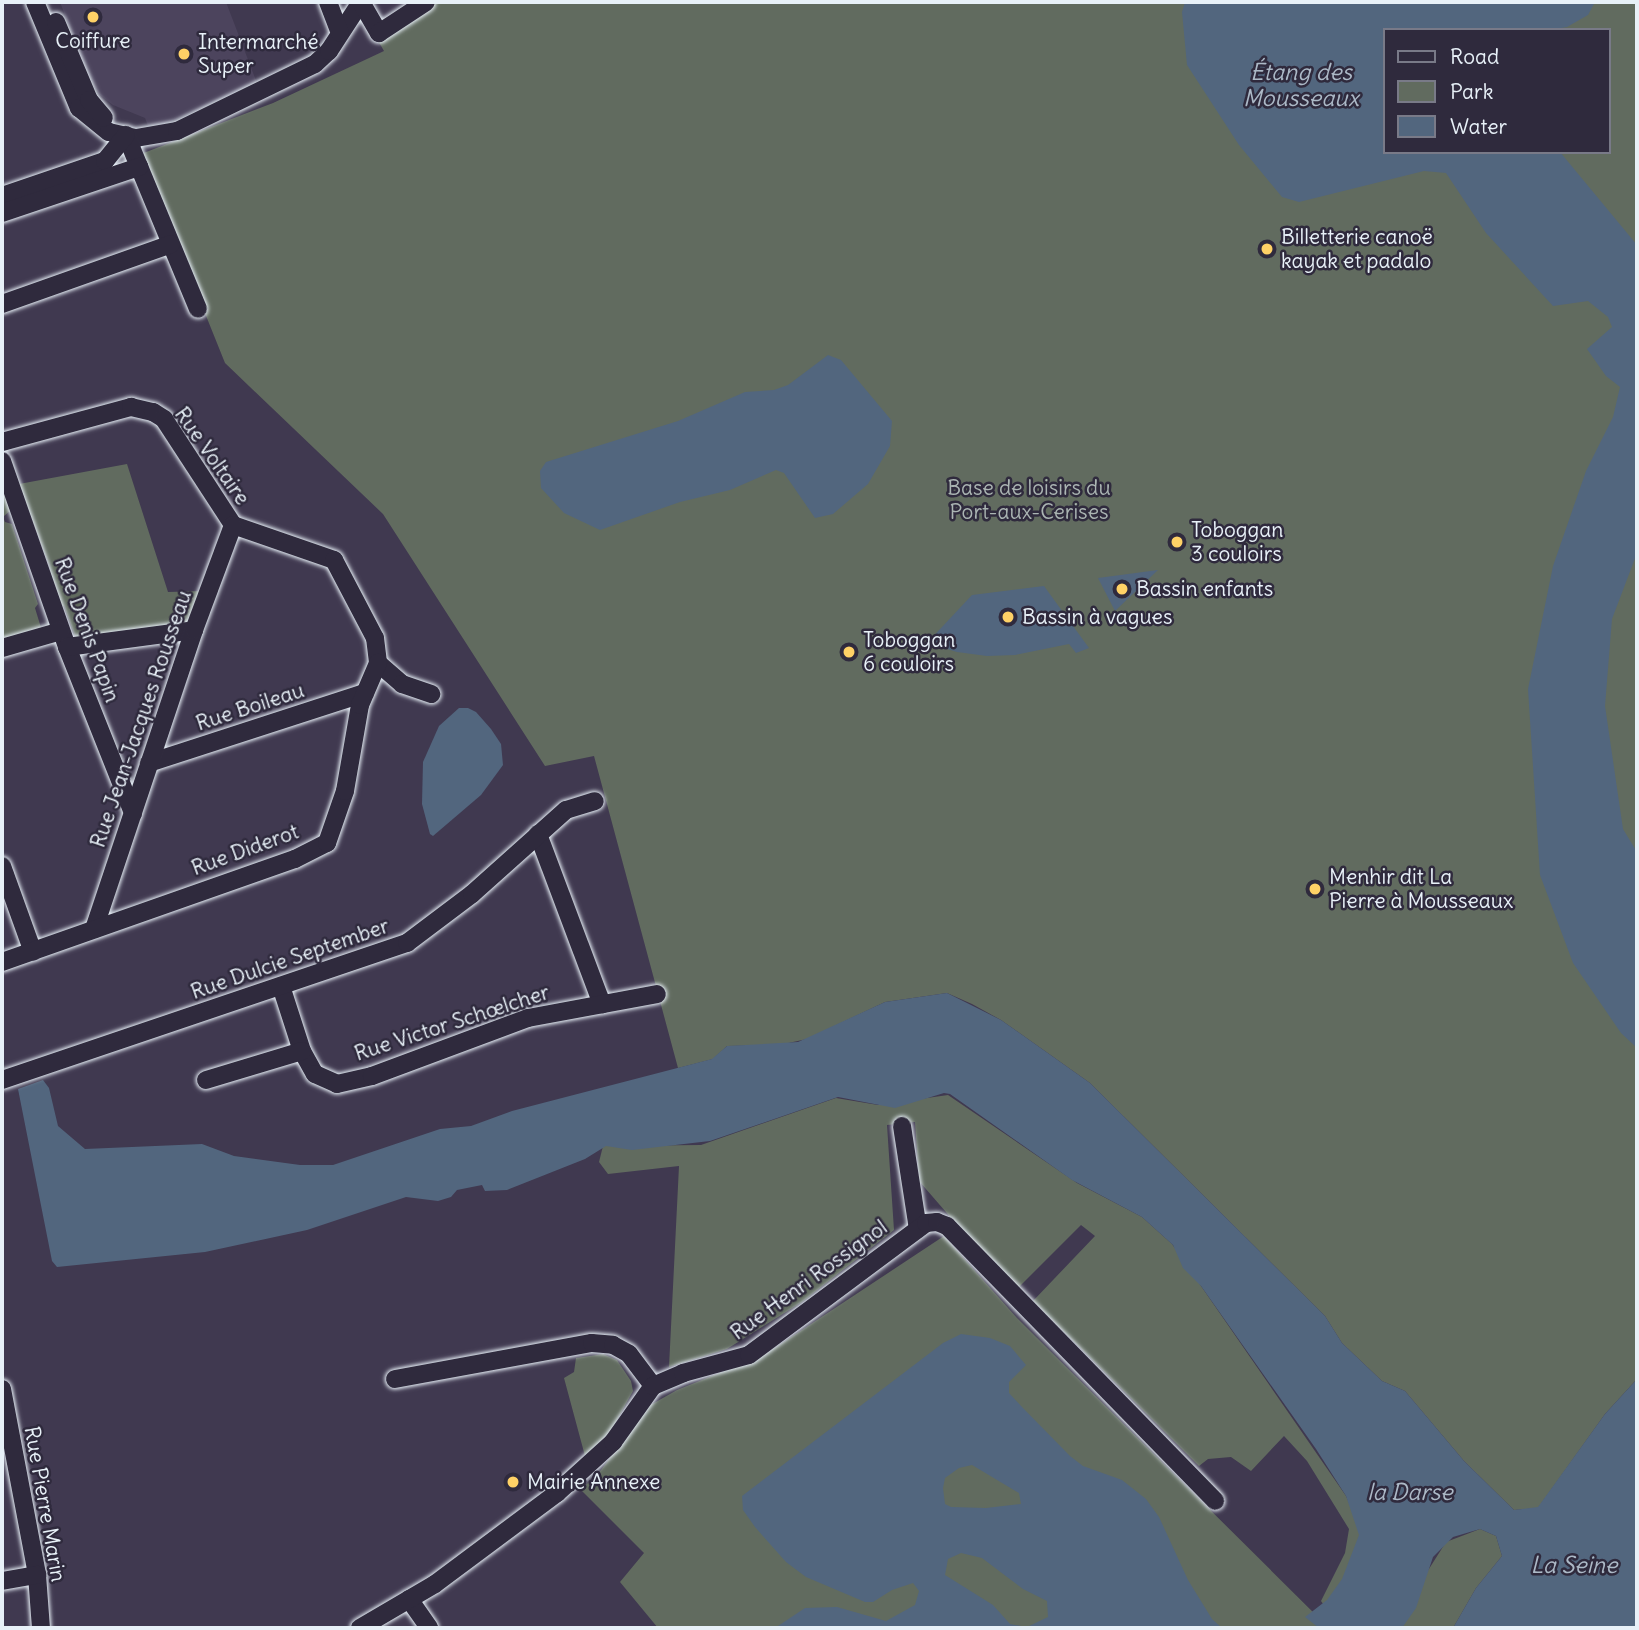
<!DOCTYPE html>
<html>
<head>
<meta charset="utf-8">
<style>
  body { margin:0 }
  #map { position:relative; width:1639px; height:1630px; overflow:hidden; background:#403950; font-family:Delius,sans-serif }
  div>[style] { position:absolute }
  .built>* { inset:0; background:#4c445d }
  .green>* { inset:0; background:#616b5f }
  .water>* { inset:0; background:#52667e }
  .roads { filter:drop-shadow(0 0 2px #e8f1f8) drop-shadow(0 0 2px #e8f1f8) }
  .minor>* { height:18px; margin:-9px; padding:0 9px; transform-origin:9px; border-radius:9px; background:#2f2a3d }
  .dots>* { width:19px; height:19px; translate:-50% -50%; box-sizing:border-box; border:4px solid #2f2a3d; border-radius:50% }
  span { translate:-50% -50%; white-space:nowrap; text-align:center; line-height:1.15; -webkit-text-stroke:5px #2f2a3d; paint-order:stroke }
  .poi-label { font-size:21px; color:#e8f1f8 }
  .left { translate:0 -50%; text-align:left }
  .street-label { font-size:21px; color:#e8f1f8 }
  .park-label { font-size:21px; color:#abb5b3 }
  .water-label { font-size:23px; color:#acb9c7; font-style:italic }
  .frame { position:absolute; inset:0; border:4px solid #e8f1f8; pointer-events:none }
  .legend { position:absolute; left:1383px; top:28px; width:228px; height:126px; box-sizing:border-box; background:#2f2a3d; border:2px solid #797a88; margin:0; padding:9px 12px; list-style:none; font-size:21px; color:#e8f1f8 }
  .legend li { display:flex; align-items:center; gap:14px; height:35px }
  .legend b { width:35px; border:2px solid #797a88 }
</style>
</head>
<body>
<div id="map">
  <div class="built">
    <div style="clip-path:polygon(60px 2px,226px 2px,257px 83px,150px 131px,145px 118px,113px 105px,99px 94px,89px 78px)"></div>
  </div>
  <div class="green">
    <div style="clip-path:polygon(evenodd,432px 2px,1637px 2px,1637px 1379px,1605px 1414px,1538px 1508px,1514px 1510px,1464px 1461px,1405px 1391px,1382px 1381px,1342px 1343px,1325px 1316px,1090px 1083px,1001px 1020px,972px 1004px,947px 993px,885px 1002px,807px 1039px,779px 1045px,727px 1046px,713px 1059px,678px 1068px,594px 756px,545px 766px,383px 514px,225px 363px,141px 154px,273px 103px,384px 51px,377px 39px,432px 2px,1385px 30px,1609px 30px,1609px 152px,1385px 152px,1385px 30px)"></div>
    <div style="clip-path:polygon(127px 464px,168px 592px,202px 591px,190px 623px,76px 639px,64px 606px,60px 608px,49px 565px,19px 484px)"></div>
    <div style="clip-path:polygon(2px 488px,12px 509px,3px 517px,5px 522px,12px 524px,38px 604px,35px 608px,42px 631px,2px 644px)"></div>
    <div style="clip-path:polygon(948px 1095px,1077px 1183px,1142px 1217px,1172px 1244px,1346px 1496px,1355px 1517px,1362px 1536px,1351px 1569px,1326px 1608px,1321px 1601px,1345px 1553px,1349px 1529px,1307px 1461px,1284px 1436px,1251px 1471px,1231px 1457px,1208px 1459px,1199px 1466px,1033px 1301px,1095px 1236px,1081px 1225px,1019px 1287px,952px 1219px,919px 1181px,915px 1122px,887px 1125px,894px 1230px,802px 1302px,727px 1349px,669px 1367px,679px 1166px,608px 1174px,599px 1162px,603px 1146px,701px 1145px,836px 1098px,878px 1105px)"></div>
    <div style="clip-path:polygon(944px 1236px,1017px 1318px,1329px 1628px,658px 1628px,620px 1582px,644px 1553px,581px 1490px,601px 1470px,647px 1407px,677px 1390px,764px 1355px)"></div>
    <div style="clip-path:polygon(603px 1354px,617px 1360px,631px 1381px,633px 1391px,607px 1438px,585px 1456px,564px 1378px,574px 1372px,576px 1358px)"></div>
    <div style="clip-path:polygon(1480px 1529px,1496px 1536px,1502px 1556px,1476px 1588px,1453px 1628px,1399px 1628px,1427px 1572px,1446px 1542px)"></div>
  </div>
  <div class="water">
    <div style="clip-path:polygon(1185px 2px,1595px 2px,1588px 15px,1567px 27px,1550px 30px,1385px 30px,1385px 152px,1560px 152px,1637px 245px,1637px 553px,1612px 619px,1605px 706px,1623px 829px,1637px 852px,1637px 1048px,1621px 1033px,1573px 963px,1540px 875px,1528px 689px,1553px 566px,1586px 471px,1613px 417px,1620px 387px,1606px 376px,1587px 349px,1612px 327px,1608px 317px,1588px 301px,1553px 306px,1486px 233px,1446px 173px,1424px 171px,1299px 202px,1282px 197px,1239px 145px,1187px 65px,1182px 12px)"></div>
    <div style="clip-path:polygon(828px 355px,841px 360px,892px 421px,890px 446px,868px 484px,833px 514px,815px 518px,784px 473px,776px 470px,730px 490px,680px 502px,600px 530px,564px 513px,541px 488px,540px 471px,546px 462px,678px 421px,745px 392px,774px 390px,788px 385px)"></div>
    <div style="clip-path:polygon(1158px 570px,1115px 611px,1098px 578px)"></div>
    <div style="clip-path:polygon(1044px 586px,1089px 648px,1076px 653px,1069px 644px,1015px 655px,987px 656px,957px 652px,927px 643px,972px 595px)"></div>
    <div style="clip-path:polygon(459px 708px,468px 708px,476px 712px,491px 729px,501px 744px,503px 765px,481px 795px,433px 836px,430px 834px,422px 804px,423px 762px,439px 726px)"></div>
    <div style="clip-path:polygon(947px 993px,1001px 1020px,1090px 1083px,1325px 1316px,1342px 1343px,1382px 1381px,1405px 1391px,1464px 1461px,1514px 1510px,1538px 1507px,1605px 1414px,1637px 1379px,1637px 1628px,1453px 1628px,1476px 1588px,1502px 1556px,1496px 1536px,1480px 1529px,1453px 1537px,1433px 1557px,1416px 1608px,1402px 1628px,1319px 1628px,1305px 1617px,1327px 1600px,1342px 1579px,1359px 1535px,1346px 1496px,1316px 1449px,1201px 1286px,1183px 1268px,1173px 1245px,1142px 1217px,1072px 1180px,950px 1094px,944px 1093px,895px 1108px,838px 1097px,710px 1141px,632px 1150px,606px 1146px,585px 1159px,507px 1190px,485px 1191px,482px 1185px,457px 1190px,451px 1197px,438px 1201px,406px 1197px,307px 1230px,205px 1252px,57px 1267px,52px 1261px,18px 1089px,43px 1080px,49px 1088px,58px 1126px,85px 1149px,202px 1144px,234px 1156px,300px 1165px,333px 1165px,440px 1129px,471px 1126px,512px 1111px,712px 1059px,727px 1046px,798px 1042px,885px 1002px)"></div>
    <div style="clip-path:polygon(evenodd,961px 1334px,990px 1338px,1010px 1346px,1026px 1365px,1009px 1382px,1009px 1393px,1022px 1407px,1070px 1456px,1083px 1466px,1122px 1480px,1146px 1499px,1159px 1517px,1188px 1580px,1212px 1619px,1222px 1628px,775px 1628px,805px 1608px,837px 1607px,886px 1621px,915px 1605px,919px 1591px,913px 1583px,892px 1590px,873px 1602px,865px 1602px,806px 1577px,786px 1562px,755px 1527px,743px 1510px,742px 1496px,943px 1343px,961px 1334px,972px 1465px,1019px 1493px,1021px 1504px,986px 1508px,951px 1507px,945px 1504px,943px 1488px,945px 1478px,959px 1468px,972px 1465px,961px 1334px,961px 1553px,982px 1558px,1023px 1589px,1047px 1601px,1048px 1617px,1027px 1627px,1010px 1624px,993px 1605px,945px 1575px,948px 1559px,961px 1553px)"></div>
  </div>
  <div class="roads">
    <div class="minor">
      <div style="left:35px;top:2px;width:115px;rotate:67.5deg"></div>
      <div style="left:79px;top:108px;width:38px;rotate:39deg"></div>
      <div style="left:109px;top:132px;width:28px;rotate:13deg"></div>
      <div style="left:136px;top:138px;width:42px;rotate:-9.7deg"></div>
      <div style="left:177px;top:131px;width:153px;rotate:-25.9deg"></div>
      <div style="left:315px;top:64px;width:19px;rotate:-43deg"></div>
      <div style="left:329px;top:51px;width:59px;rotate:-56.9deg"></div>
      <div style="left:361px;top:2px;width:36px;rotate:60deg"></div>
      <div style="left:379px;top:33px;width:56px;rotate:-33.4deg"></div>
      <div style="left:328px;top:2px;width:33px;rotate:69deg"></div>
      <div style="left:56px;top:22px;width:85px;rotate:67.1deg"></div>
      <div style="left:89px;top:100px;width:23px;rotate:50deg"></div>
      <div style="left:126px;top:135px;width:188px;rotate:67.5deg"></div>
      <div style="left:2px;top:196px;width:109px;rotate:-18.8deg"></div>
      <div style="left:105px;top:161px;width:33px;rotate:-51deg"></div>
      <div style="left:2px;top:213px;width:145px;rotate:-18.6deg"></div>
      <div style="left:2px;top:304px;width:179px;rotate:-19.5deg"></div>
      <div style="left:2px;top:442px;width:134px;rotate:-15.2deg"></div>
      <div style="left:131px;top:407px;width:23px;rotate:13deg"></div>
      <div style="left:153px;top:412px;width:13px;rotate:32deg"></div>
      <div style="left:164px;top:419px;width:126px;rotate:56.9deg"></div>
      <div style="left:233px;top:525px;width:107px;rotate:19.1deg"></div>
      <div style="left:334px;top:560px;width:88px;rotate:62.3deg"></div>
      <div style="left:375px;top:638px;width:25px;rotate:83deg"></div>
      <div style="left:378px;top:663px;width:32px;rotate:41deg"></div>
      <div style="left:402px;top:684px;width:31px;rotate:19deg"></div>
      <div style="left:2px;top:461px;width:197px;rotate:70.7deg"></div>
      <div style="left:67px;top:647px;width:179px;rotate:68.3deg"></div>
      <div style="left:67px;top:647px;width:128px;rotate:-7.6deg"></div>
      <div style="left:2px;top:648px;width:61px;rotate:-16.1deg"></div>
      <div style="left:149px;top:763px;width:227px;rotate:-18deg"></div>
      <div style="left:538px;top:834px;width:182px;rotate:69.4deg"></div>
      <div style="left:2px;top:866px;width:91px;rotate:70.2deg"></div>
      <div style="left:94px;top:929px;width:315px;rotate:-71.5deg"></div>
      <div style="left:194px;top:630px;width:112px;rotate:-69.6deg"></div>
      <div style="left:2px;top:962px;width:311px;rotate:-19.4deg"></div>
      <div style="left:295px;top:859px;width:36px;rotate:-27deg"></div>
      <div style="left:327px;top:843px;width:55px;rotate:-70.9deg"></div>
      <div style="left:345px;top:791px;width:87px;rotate:-80.1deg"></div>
      <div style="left:360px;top:705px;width:46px;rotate:-66.8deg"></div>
      <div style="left:281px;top:986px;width:68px;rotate:72.1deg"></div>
      <div style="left:302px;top:1051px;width:26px;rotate:61deg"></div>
      <div style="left:315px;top:1074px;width:24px;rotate:24deg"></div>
      <div style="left:337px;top:1084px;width:36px;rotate:-13deg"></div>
      <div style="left:372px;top:1076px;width:166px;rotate:-20.4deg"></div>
      <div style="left:528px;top:1018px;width:131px;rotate:-10.5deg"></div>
      <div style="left:2px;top:1080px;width:428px;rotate:-18.7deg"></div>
      <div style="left:407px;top:943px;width:81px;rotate:-37deg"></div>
      <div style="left:472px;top:894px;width:126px;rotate:-41.8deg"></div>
      <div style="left:566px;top:810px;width:30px;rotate:-17deg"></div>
      <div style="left:206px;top:1080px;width:100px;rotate:-16.8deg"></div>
      <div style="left:902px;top:1126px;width:104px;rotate:81.2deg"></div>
      <div style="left:395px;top:1379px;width:200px;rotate:-10.4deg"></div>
      <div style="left:592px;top:1343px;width:21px;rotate:5deg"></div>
      <div style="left:613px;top:1345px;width:18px;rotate:29deg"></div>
      <div style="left:629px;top:1354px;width:40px;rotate:53deg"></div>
      <div style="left:2px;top:1389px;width:189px;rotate:79.3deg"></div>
      <div style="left:37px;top:1575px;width:53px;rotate:85.7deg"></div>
      <div style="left:2px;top:1581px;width:36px;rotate:-10deg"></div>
      <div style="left:409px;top:1599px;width:35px;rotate:55deg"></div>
      <div style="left:360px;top:1628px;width:87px;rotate:-30.4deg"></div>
      <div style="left:435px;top:1584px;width:152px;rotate:-36.7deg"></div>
      <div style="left:557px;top:1493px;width:76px;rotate:-42.3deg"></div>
      <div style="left:613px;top:1442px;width:69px;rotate:-54.5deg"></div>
      <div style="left:653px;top:1386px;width:33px;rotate:-23deg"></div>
      <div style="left:683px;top:1373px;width:68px;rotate:-15.3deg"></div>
      <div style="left:749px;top:1355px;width:221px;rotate:-36.7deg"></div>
      <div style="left:926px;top:1223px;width:11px;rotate:-5deg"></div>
      <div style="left:937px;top:1222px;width:11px;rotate:22deg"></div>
      <div style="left:947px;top:1226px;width:384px;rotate:45.7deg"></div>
    </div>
  </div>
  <div class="dots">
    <div style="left:93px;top:17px;background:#ffd166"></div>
    <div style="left:184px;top:54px;background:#ffd166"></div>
    <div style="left:1267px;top:249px;background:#ffd166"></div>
    <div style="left:1177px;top:542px;background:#ffd166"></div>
    <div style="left:1122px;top:589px;background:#ffd166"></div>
    <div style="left:1008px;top:617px;background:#ffd166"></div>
    <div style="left:849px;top:652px;background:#ffd166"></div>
    <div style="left:1315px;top:889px;background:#ffd166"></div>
    <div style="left:513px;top:1482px;background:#ffd166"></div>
  </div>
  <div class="poi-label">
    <span style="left:93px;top:41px">Coiffure</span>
    <span class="left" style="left:198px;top:54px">Intermarché<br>Super</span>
    <span class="left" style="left:1281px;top:249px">Billetterie canoë<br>kayak et padalo</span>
    <span class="left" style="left:1191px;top:542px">Toboggan<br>3 couloirs</span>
    <span class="left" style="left:1136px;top:589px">Bassin enfants</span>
    <span class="left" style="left:1022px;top:617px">Bassin à vagues</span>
    <span class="left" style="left:863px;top:652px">Toboggan<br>6 couloirs</span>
    <span class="left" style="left:1329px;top:889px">Menhir dit La<br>Pierre à Mousseaux</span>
    <span class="left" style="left:527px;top:1482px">Mairie Annexe</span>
  </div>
  <div class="street-label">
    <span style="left:212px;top:456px;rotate:55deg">Rue Voltaire</span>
    <span style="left:87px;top:630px;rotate:70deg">Rue Denis Papin</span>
    <span style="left:250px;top:707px;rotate:-18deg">Rue Boileau</span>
    <span style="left:141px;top:719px;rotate:-71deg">Rue Jean-Jacques Rousseau</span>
    <span style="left:245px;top:850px;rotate:-20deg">Rue Diderot</span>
    <span style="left:290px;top:959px;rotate:-19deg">Rue Dulcie September</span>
    <span style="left:452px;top:1023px;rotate:-18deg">Rue Victor Schœlcher</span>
    <span style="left:809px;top:1280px;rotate:-36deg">Rue Henri Rossignol</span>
    <span style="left:45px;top:1504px;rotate:80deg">Rue Pierre Marin</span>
  </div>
  <div class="park-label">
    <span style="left:1029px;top:500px">Base de loisirs du<br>Port-aux-Cerises</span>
  </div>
  <div class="water-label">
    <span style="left:1301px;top:85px">Étang des<br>Mousseaux</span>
    <span style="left:1410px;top:1492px">la Darse</span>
    <span style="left:1574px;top:1565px">La Seine</span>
  </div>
  <div class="frame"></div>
  <ul class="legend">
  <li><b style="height:9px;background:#2f2a3d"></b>Road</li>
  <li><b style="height:19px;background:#616b5f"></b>Park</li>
  <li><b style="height:19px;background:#52667e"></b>Water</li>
  </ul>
</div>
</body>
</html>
